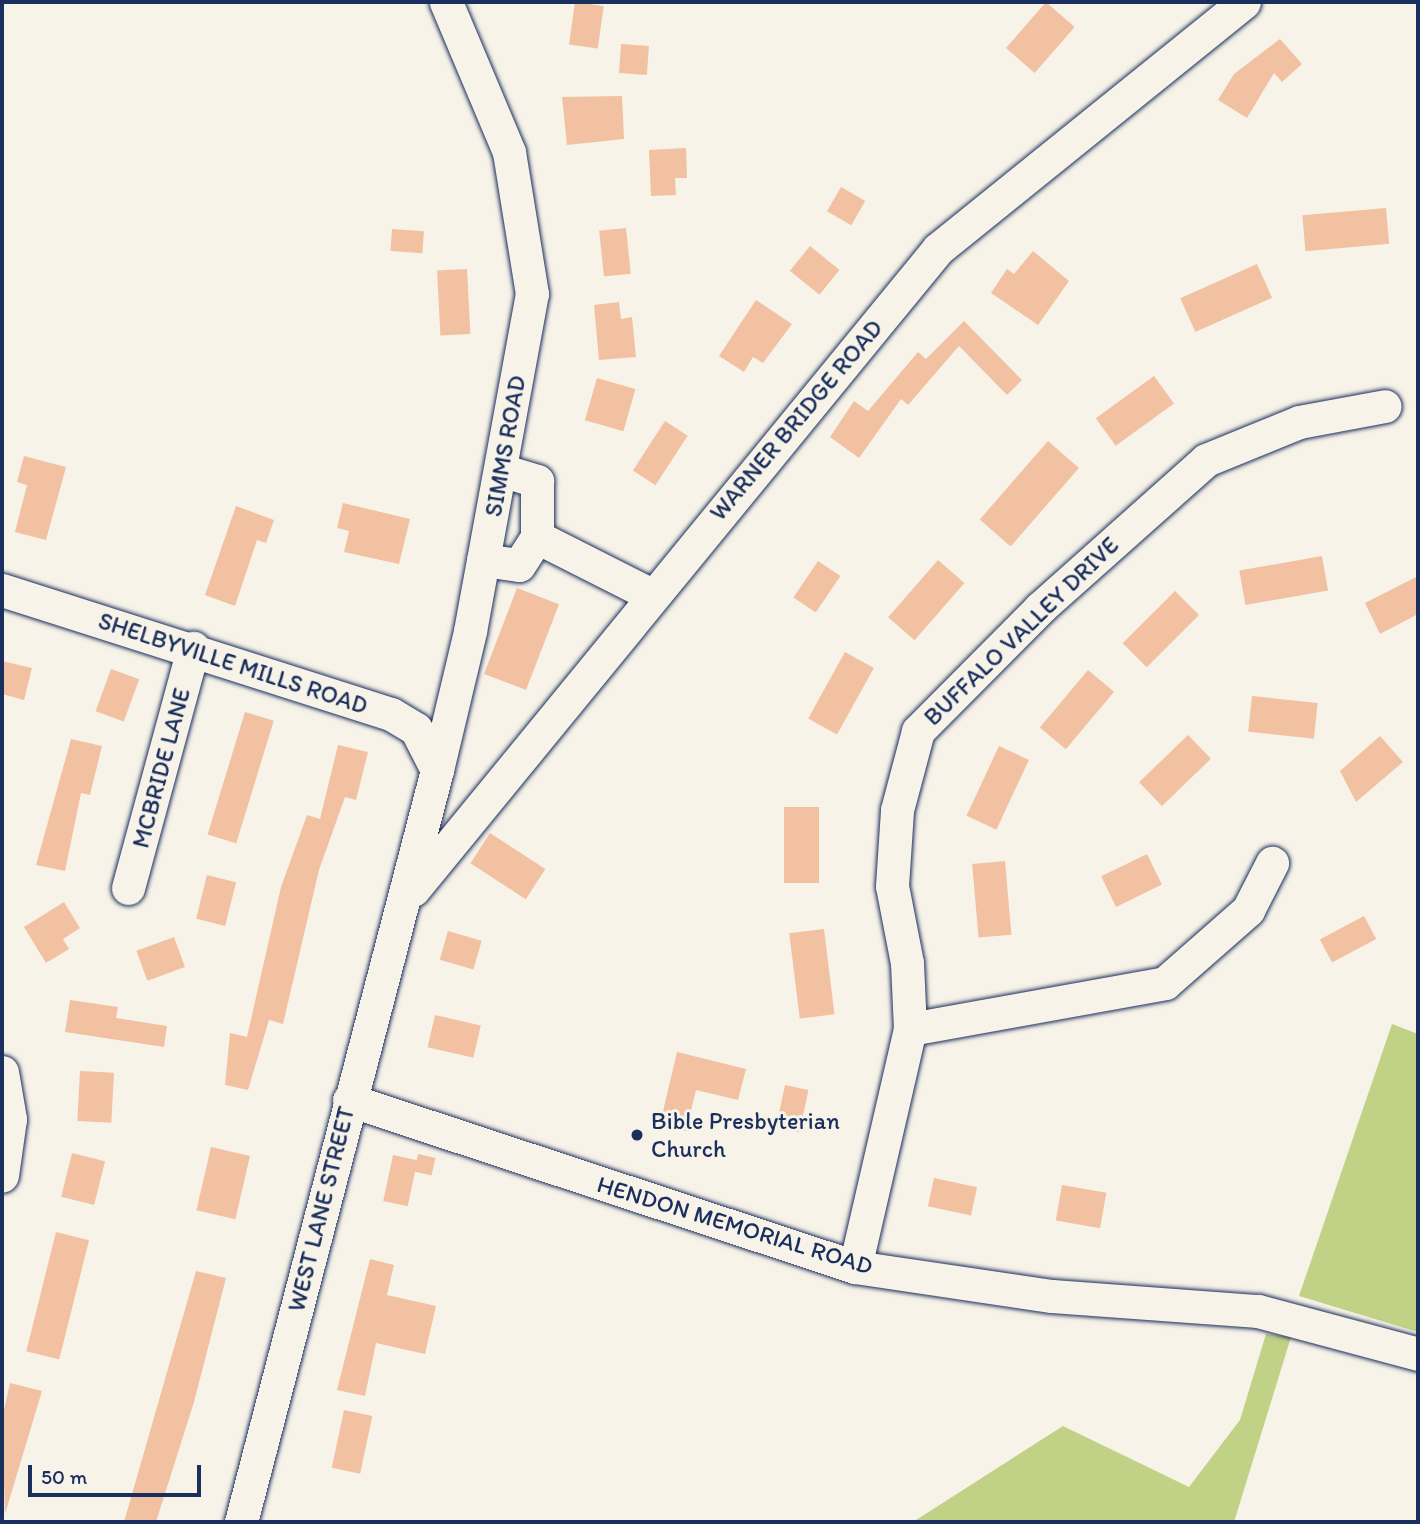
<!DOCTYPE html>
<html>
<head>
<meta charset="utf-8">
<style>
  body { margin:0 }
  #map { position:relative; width:1420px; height:1524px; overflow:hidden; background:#f7f3e8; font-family:Itim,sans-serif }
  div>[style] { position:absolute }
  .green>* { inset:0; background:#c1d186 }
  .building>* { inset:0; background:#f2c1a2; transform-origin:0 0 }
  .roads { filter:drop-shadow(0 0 2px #1b2f5e) drop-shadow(0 0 2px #1b2f5e) }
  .minor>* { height:33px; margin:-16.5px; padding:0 16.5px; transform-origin:16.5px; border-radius:16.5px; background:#f7f3e8 }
  .dots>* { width:19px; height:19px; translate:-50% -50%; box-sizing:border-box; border:4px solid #f7f3e8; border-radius:50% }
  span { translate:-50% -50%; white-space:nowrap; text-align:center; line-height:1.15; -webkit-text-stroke:6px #f7f3e8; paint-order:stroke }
  .street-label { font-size:24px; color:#1b2f5e }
  .poi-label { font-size:24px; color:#1b2f5e }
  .left { translate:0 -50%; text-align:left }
  .frame { position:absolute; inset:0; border:4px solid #1b2f5e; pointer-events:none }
  .scale { position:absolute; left:28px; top:1465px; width:173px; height:32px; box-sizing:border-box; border:4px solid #1b2f5e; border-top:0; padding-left:9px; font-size:21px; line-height:24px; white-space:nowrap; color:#1b2f5e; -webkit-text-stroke:5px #f7f3e8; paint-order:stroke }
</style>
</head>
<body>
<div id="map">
  <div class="green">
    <div style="clip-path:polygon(1392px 1024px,1418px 1034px,1418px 1332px,1299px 1296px)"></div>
    <div style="clip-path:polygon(1266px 1334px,1291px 1337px,1234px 1522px,913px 1522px,1063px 1426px,1189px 1487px,1240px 1420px)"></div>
  </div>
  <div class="building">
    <div style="left:575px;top:2px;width:29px;height:43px;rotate:8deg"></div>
    <div style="left:1046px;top:2px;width:38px;height:61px;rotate:41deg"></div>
    <div style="clip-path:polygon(1280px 39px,1302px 64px,1282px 82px,1274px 73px,1247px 118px,1218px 100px,1234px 74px)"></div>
    <div style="left:621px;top:44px;width:28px;height:29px;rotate:4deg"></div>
    <div style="clip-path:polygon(622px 96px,624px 139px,567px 145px,562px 97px)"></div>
    <div style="clip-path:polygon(686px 148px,687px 178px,675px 178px,676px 195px,651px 196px,649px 150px)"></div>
    <div style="left:841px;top:187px;width:28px;height:28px;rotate:30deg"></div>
    <div style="left:1386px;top:208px;width:36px;height:84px;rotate:85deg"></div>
    <div style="left:626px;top:228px;width:46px;height:27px;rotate:84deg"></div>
    <div style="left:392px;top:229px;width:32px;height:22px;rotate:4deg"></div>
    <div style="left:810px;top:246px;width:38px;height:32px;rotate:39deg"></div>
    <div style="clip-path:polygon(1033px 251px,1069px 281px,1038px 325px,991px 293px,1007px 269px,1014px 274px)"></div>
    <div style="left:1257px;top:264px;width:37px;height:84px;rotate:66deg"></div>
    <div style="left:467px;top:269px;width:65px;height:30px;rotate:87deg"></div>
    <div style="clip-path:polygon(756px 300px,792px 324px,763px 363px,753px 357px,744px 372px,719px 356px)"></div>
    <div style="clip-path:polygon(619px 302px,621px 319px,632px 317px,636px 357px,599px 360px,594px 305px)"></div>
    <div style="clip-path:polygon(964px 321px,1022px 380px,1007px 395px,959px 346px,908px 405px,901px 399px,859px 458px,830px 437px,854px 401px,868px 411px,918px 352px,926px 359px)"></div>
    <div style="left:1154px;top:376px;width:34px;height:72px;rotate:54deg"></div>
    <div style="left:597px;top:378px;width:40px;height:44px;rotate:16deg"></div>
    <div style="left:665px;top:421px;width:27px;height:59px;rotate:33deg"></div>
    <div style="left:1048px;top:441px;width:41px;height:104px;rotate:41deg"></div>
    <div style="clip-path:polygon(24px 456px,66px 467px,46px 540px,15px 532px,27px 485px,17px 482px)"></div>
    <div style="clip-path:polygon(343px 503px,410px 519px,399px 564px,344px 552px,349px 531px,337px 528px)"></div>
    <div style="clip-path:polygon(236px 506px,274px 520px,266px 543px,257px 540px,235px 606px,205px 595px)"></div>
    <div style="left:1322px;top:556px;width:35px;height:84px;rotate:80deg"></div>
    <div style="left:938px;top:560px;width:35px;height:76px;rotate:41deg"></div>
    <div style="left:818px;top:561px;width:27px;height:44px;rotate:34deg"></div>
    <div style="clip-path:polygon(1418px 576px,1418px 614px,1380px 634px,1365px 603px)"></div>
    <div style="left:517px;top:588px;width:45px;height:92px;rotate:21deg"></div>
    <div style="left:1175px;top:591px;width:34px;height:74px;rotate:45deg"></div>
    <div style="left:845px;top:652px;width:33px;height:76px;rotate:29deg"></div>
    <div style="clip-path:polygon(2px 661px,32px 668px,24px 700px,2px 694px)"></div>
    <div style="left:111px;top:669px;width:30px;height:45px;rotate:20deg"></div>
    <div style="left:1088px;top:670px;width:34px;height:75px;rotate:40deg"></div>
    <div style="left:1252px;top:696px;width:66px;height:36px;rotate:6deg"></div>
    <div style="left:245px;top:712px;width:30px;height:128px;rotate:17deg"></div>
    <div style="left:1188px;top:735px;width:33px;height:68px;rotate:46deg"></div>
    <div style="clip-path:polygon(1380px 736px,1403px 762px,1356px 802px,1340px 771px)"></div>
    <div style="clip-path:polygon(71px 739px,102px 746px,90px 795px,81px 793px,65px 871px,36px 865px)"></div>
    <div style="clip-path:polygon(338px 745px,368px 752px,356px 800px,345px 797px,319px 870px,283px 1024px,269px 1020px,248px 1090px,225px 1085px,230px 1033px,247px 1037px,281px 887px,307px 815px,320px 819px)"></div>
    <div style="left:999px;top:746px;width:33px;height:77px;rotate:25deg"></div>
    <div style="left:819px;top:807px;width:76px;height:35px;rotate:90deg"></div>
    <div style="left:490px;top:833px;width:66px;height:36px;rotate:33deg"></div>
    <div style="left:1147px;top:854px;width:34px;height:51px;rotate:64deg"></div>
    <div style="left:1005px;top:861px;width:74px;height:33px;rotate:85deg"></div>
    <div style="left:207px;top:875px;width:30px;height:45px;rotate:14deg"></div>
    <div style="clip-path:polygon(64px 902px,80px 928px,63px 939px,69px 949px,46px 963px,24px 927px)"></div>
    <div style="left:1364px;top:916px;width:26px;height:50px;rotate:62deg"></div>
    <div style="left:824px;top:929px;width:86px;height:35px;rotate:83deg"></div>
    <div style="left:448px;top:931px;width:35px;height:30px;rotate:16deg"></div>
    <div style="left:174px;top:937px;width:32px;height:40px;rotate:70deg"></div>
    <div style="clip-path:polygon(70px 1000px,118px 1007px,116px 1018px,167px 1026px,164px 1047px,65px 1032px)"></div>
    <div style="left:435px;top:1015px;width:47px;height:33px;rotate:13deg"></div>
    <div style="clip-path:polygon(677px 1052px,746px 1069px,738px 1100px,696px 1090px,686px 1131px,660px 1124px)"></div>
    <div style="left:80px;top:1071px;width:34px;height:50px;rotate:3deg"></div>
    <div style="left:785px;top:1085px;width:24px;height:43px;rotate:12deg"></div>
    <div style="left:211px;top:1147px;width:40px;height:65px;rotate:13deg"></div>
    <div style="left:72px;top:1153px;width:34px;height:45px;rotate:14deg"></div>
    <div style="left:418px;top:1154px;width:18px;height:18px;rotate:13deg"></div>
    <div style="left:393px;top:1155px;width:25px;height:47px;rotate:12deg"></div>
    <div style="left:934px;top:1178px;width:44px;height:29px;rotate:12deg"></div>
    <div style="left:1062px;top:1185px;width:45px;height:36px;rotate:10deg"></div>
    <div style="left:56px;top:1232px;width:34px;height:123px;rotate:14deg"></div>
    <div style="clip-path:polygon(370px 1259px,394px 1265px,387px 1295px,436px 1306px,425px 1354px,376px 1343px,365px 1396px,337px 1390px)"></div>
    <div style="clip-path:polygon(196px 1271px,226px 1278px,194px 1402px,156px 1522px,124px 1522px)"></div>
    <div style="clip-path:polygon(10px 1383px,42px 1391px,5px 1514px,2px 1419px)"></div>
    <div style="left:344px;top:1410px;width:29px;height:59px;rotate:12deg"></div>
  </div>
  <div class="roads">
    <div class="minor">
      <div style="left:501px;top:470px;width:38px;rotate:17deg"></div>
      <div style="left:537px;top:481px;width:56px;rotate:90deg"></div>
      <div style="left:537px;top:537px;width:129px;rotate:26.8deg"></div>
      <div style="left:483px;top:560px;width:36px;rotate:8deg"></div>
      <div style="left:519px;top:565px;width:33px;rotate:-57deg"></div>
      <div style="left:2px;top:590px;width:408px;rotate:17.7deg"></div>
      <div style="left:391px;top:714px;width:29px;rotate:31deg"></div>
      <div style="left:416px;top:729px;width:46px;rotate:62.9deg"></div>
      <div style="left:128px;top:888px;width:249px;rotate:-74.8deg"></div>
      <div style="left:413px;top:890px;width:829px;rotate:-50.68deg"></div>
      <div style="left:938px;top:249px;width:393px;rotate:-38.9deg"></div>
      <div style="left:910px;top:1029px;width:259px;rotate:-10.2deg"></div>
      <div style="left:1165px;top:983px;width:111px;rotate:-41.3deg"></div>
      <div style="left:1248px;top:910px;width:53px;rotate:-62.9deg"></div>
      <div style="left:2px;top:1072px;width:48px;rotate:80.3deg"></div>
      <div style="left:10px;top:1119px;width:57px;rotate:98.1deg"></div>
      <div style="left:349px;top:1100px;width:533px;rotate:18.26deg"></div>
      <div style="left:855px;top:1267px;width:199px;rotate:8.4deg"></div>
      <div style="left:1052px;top:1296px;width:207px;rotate:4.2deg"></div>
      <div style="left:1258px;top:1311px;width:166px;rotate:15deg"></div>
      <div style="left:855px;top:1267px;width:244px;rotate:-77deg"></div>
      <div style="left:910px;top:1029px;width:66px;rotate:-92.6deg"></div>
      <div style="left:907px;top:963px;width:78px;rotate:-101deg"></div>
      <div style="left:892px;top:886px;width:76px;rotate:-86.2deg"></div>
      <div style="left:897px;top:810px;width:82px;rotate:-75.1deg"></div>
      <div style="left:918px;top:731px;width:173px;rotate:-45.2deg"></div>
      <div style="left:1040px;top:608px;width:222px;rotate:-41.7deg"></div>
      <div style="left:1206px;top:460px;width:100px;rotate:-22.2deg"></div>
      <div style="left:1299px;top:422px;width:87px;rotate:-10.5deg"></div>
      <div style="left:241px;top:1522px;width:777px;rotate:-75.39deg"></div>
      <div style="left:437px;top:770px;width:143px;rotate:-76.6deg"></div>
      <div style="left:470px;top:631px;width:343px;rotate:-79.6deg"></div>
      <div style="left:532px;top:294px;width:144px;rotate:-99.2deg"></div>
      <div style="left:509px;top:152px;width:163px;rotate:-112.8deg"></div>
    </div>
  </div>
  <div class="dots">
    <div style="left:637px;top:1135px;background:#1b2f5e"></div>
  </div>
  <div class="street-label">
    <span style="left:796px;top:420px;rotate:-50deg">WARNER BRIDGE ROAD</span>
    <span style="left:505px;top:446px;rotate:-80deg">SIMMS ROAD</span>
    <span style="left:1021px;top:631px;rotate:-44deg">BUFFALO VALLEY DRIVE</span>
    <span style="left:233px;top:663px;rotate:18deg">SHELBYVILLE MILLS ROAD</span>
    <span style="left:161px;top:768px;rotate:-75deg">MCBRIDE LANE</span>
    <span style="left:321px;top:1209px;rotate:-76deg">WEST LANE STREET</span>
    <span style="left:735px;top:1225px;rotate:17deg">HENDON MEMORIAL ROAD</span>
  </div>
  <div class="poi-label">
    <span class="left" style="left:651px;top:1135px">Bible Presbyterian<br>Church</span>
  </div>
  <div class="frame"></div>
  <div class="scale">50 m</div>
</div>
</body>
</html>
